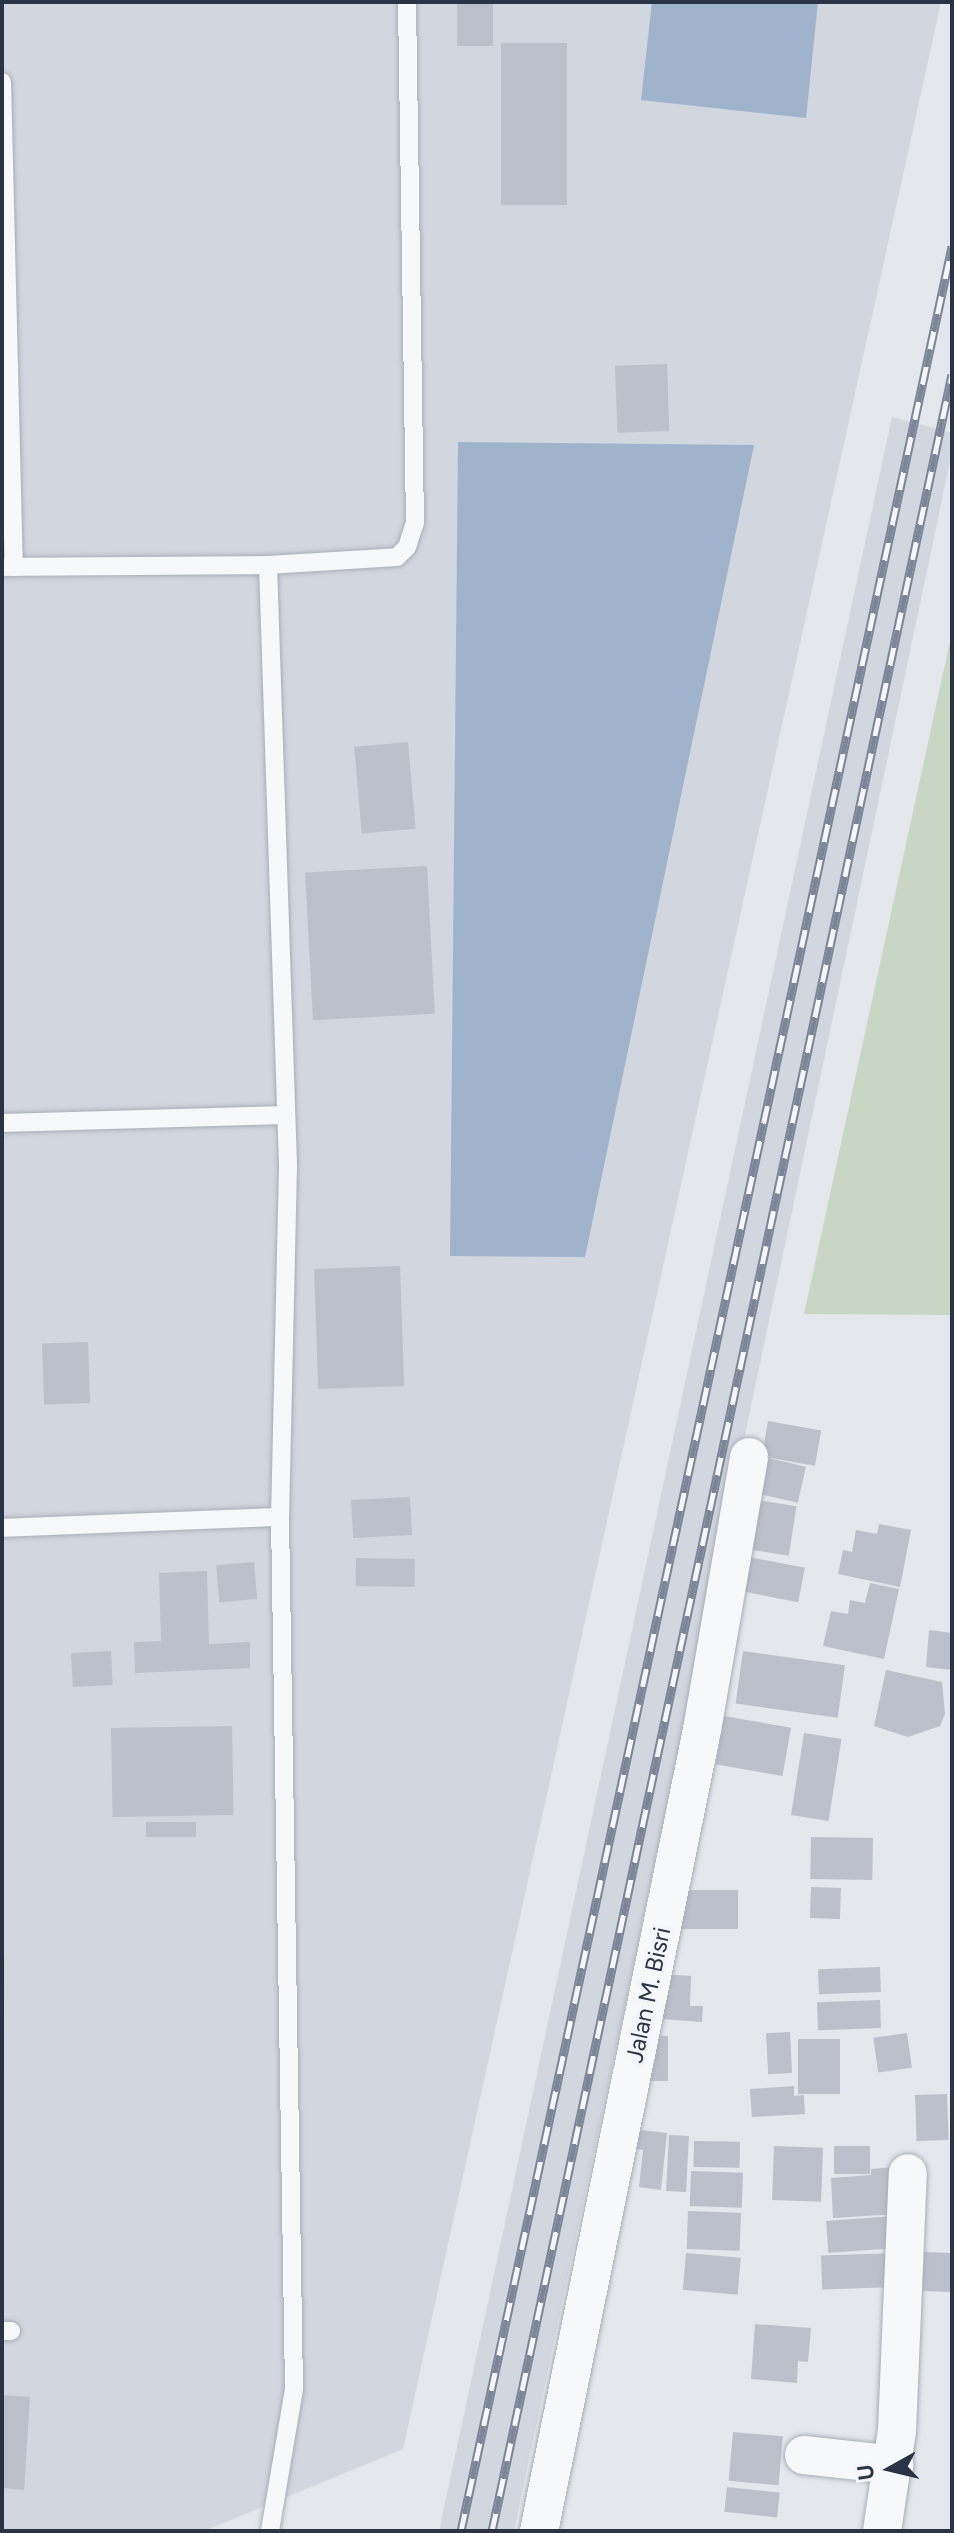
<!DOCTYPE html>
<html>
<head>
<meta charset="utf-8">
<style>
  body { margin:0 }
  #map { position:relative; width:954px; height:2533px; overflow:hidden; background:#e4e7ec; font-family:Figtree,sans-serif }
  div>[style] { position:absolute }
  .built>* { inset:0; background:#d2d6de }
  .green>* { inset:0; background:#c9d6c5 }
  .water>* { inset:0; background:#9fb4cc }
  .building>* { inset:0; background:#bbc0ca; transform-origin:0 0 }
  .roads { filter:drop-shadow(0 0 2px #a9aeb7) drop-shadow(0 0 2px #a9aeb7) }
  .lane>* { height:18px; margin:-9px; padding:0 9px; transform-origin:9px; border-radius:9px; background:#f7f8fa }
  .street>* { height:38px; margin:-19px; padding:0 19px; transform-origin:19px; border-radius:19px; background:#f7f8fa }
  .rail>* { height:9px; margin-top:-4.5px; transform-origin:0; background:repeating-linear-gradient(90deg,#f4f6f9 0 18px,#7d8696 0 36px); box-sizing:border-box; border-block:2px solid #7d8696 }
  span { translate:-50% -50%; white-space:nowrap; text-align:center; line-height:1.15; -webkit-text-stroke:8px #f4f6f9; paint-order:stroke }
  .street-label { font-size:24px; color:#2b3445 }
  .frame { position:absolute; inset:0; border:4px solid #2b3445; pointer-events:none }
  .north { position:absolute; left:850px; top:2429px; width:80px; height:80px; -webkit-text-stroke:6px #f4f6f9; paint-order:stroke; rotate:262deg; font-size:22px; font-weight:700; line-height:32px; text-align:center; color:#2b3445 }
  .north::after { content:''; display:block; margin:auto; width:28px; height:36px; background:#2b3445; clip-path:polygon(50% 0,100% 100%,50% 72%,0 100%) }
</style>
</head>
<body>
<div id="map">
  <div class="built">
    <div style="clip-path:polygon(2px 2px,941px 2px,403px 2449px,204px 2531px,2px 2531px)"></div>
    <div style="clip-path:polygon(892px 417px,952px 433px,952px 452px,514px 2531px,439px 2531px)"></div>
  </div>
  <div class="green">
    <div style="clip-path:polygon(952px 632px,952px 1315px,804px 1314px)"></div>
    <div style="clip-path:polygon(2px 1955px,5px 1955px,4px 2081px,2px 2081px)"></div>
  </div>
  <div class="water">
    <div style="clip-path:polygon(652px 2px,818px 2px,806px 118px,641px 100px)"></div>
    <div style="clip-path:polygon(458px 442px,754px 445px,585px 1257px,450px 1256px)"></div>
  </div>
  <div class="building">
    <div style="left:457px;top:2px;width:36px;height:44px"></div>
    <div style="left:501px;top:43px;width:66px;height:162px"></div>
    <div style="left:667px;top:364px;width:67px;height:52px;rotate:88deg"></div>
    <div style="left:408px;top:742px;width:87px;height:54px;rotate:85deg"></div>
    <div style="left:427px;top:866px;width:148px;height:122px;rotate:87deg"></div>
    <div style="left:400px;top:1266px;width:120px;height:86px;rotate:88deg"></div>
    <div style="left:88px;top:1342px;width:61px;height:46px;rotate:88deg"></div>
    <div style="left:768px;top:1421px;width:54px;height:36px;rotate:10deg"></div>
    <div style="left:768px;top:1458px;width:39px;height:37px;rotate:13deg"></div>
    <div style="left:410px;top:1497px;width:38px;height:59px;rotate:87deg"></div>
    <div style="left:757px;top:1500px;width:40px;height:50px;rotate:9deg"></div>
    <div style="clip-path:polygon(879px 1524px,911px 1530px,900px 1587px,838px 1574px,843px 1550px,852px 1552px,856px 1530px,877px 1534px)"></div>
    <div style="left:744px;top:1556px;width:62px;height:35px;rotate:11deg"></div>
    <div style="left:356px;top:1558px;width:59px;height:28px;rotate:1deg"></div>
    <div style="left:254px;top:1562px;width:37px;height:38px;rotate:85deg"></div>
    <div style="clip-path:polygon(207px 1571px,209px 1644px,250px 1642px,250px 1668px,135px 1673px,134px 1642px,161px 1641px,159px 1573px)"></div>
    <div style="clip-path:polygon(870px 1583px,899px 1589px,884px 1659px,823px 1646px,831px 1611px,848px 1614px,850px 1600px,865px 1603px)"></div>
    <div style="clip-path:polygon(929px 1630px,952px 1633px,952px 1670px,926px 1667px)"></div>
    <div style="left:111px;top:1651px;width:34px;height:40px;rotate:87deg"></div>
    <div style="left:743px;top:1651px;width:103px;height:53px;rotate:8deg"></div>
    <div style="clip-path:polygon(886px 1670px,942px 1682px,945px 1714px,940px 1726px,908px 1737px,874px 1726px)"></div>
    <div style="left:724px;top:1716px;width:68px;height:49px;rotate:10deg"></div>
    <div style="left:232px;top:1726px;width:89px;height:121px;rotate:89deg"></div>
    <div style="left:804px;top:1733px;width:38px;height:83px;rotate:9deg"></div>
    <div style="left:196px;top:1822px;width:15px;height:50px;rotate:90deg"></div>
    <div style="left:811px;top:1837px;width:62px;height:42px;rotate:1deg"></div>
    <div style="left:811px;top:1887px;width:30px;height:31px;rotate:2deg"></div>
    <div style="left:679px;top:1890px;width:59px;height:39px"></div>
    <div style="left:880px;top:1967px;width:25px;height:62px;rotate:88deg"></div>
    <div style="clip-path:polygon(663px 1974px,691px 1976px,690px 2006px,703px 2006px,702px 2022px,661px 2019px)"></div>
    <div style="left:880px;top:2000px;width:28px;height:63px;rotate:88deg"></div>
    <div style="left:790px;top:2032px;width:41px;height:24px;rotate:87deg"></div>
    <div style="left:907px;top:2033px;width:35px;height:34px;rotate:82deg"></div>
    <div style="left:642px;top:2036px;width:26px;height:45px"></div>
    <div style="left:798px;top:2039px;width:42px;height:55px"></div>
    <div style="clip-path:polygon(794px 2086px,794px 2096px,804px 2095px,805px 2114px,752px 2117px,750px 2089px)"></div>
    <div style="left:947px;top:2094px;width:46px;height:32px;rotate:88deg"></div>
    <div style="clip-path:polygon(623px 2128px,667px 2133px,661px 2190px,639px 2187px,643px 2150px,621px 2147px)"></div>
    <div style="left:669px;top:2135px;width:20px;height:56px;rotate:3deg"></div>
    <div style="left:694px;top:2141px;width:46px;height:26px;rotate:1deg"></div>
    <div style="left:774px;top:2146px;width:49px;height:54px;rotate:2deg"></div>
    <div style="left:834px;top:2146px;width:36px;height:28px"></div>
    <div style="clip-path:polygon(894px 2167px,897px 2214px,833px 2218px,831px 2178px,871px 2175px,871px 2169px)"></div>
    <div style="left:691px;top:2171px;width:52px;height:35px;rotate:2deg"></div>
    <div style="left:688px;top:2211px;width:53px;height:38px;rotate:2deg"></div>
    <div style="left:896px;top:2216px;width:32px;height:70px;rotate:86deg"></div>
    <div style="left:924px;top:2252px;width:28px;height:39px;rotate:2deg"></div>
    <div style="left:686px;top:2253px;width:55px;height:37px;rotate:5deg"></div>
    <div style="left:896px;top:2253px;width:34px;height:75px;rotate:88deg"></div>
    <div style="clip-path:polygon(755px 2324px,811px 2328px,808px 2362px,798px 2361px,797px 2383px,751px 2379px)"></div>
    <div style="clip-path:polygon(2px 2395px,30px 2397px,24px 2490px,2px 2488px)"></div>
    <div style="left:733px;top:2432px;width:50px;height:49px;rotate:5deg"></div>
    <div style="left:727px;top:2487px;width:53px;height:25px;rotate:6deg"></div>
  </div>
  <div class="roads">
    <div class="lane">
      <div style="left:2px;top:82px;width:485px;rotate:88.6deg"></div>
      <div style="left:268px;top:565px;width:129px;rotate:-3.5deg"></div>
      <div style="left:397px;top:557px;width:14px;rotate:-45deg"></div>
      <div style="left:407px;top:547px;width:25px;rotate:-72deg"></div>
      <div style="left:415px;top:523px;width:521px;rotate:-90.88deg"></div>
      <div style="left:2px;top:567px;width:266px;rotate:-0.4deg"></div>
      <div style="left:268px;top:565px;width:601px;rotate:88.09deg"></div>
      <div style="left:288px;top:1166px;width:351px;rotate:91.3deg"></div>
      <div style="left:280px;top:1517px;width:872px;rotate:89.08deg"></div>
      <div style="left:294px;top:2389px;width:144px;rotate:99.6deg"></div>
      <div style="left:2px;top:1123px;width:283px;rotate:-1.6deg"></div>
      <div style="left:2px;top:1528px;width:278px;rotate:-2.3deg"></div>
      <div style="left:2px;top:2331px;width:9px"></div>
    </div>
    <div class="street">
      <div style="left:804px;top:2455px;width:91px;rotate:6.3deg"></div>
      <div style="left:539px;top:2531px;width:817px;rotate:-78.5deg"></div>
      <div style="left:702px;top:1730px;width:277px;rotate:-80.2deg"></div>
      <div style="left:882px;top:2531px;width:101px;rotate:-81.5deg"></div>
      <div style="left:897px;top:2431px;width:258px;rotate:-87.6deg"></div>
    </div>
  </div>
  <div class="rail">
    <div style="left:461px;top:2531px;width:2337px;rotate:-77.87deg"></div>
    <div style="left:492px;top:2531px;width:2205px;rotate:-77.96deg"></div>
  </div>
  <div class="street-label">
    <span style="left:648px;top:1995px;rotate:-78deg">Jalan M. Bisri</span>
  </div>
  <div class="frame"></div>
  <div class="north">U</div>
</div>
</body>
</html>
